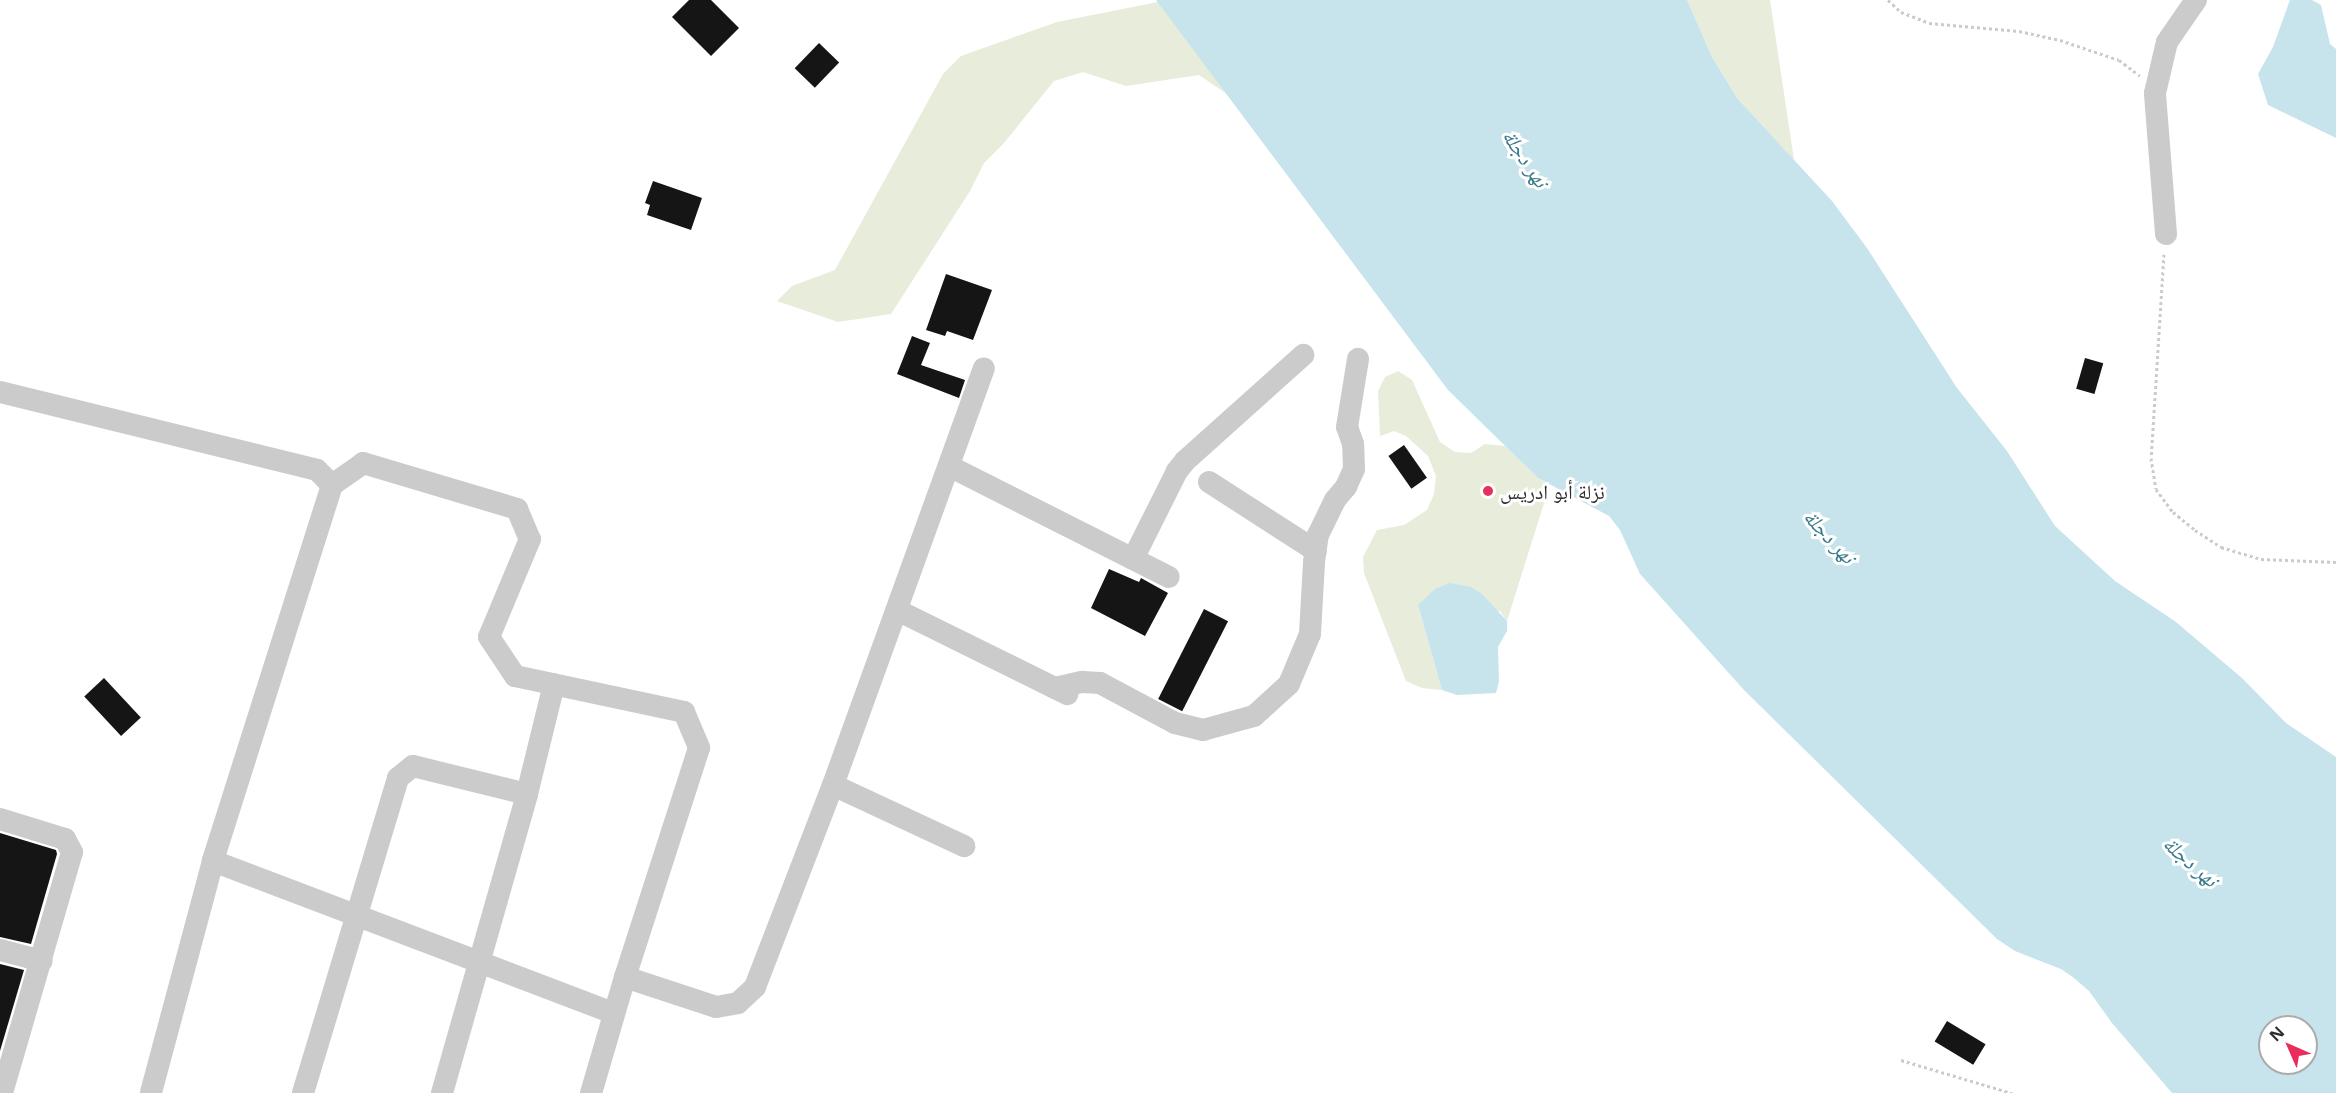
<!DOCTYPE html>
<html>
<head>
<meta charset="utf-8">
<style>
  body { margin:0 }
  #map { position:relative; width:2336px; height:1093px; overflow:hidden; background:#fff; font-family:"Open Sans","Noto Naskh Arabic",sans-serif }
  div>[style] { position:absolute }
  .green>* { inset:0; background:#e7ecdb }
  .water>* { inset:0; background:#c7e4ec }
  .building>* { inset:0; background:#151515; transform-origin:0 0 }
  .path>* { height:3px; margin-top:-1.5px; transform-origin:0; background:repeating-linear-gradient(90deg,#cbcbcb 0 3px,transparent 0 6px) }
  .minor>* { height:22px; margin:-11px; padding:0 11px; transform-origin:11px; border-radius:11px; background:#cbcbcb }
  .dots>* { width:16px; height:16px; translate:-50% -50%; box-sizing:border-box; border:3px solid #fff; border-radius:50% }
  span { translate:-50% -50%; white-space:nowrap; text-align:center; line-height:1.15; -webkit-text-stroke:6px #fff; paint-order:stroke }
  .poi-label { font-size:20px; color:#2e2e2e }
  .left { translate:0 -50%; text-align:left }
  .water-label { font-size:21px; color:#397a8b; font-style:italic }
  .north { position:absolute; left:2258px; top:1015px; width:60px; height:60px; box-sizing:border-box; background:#fff; border:2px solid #ababab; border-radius:50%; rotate:315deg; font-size:16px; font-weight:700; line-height:24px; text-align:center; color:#2e2e2e }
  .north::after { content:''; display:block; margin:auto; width:21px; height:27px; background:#e82e5d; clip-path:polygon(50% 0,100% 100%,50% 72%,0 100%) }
</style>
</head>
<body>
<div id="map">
  <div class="green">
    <div style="clip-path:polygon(1687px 0,1770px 0,1794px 160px,1737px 98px,1712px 57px)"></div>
    <div style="clip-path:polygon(1158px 2px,1230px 96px,1199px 75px,1126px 86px,1083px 72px,1054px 81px,1004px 143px,984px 163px,970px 191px,891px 314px,838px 322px,777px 301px,792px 286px,835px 270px,943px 74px,961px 56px,1057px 22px)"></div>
    <div style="clip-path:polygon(1398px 371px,1412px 380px,1440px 442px,1455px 452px,1471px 453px,1485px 444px,1505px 446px,1538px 478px,1546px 483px,1545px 500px,1507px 621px,1500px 611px,1418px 605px,1442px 690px,1422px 688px,1406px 681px,1364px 573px,1363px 557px,1377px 530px,1404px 525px,1427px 510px,1434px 494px,1436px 476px,1428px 456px,1406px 436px,1394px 431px,1380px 436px,1378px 391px,1385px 377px)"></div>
  </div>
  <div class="water">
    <div style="clip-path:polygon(evenodd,1156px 0,1687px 0,1712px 57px,1737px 98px,1832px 201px,1867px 248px,1957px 388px,2007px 451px,2055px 526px,2115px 581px,2176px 622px,2242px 678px,2286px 723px,2336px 757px,2336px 1093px,2172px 1093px,2112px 1023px,2089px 991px,2074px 978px,2061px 969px,2015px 951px,1997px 939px,1744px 690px,1640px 574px,1620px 530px,1609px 516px,1538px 478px,1448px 390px,1156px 0,2270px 1027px,2306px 1027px,2306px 1063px,2270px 1063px,2270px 1027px)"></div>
    <div style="clip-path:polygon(2290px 0,2312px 0,2321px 5px,2330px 44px,2336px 49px,2336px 138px,2268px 105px,2258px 74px,2273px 47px)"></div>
    <div style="clip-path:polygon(1450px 583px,1471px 587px,1483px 595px,1507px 621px,1507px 631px,1498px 647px,1499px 681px,1496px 693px,1457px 695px,1442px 690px,1418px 605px,1435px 589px)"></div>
  </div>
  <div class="building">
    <div style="clip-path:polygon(689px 0,711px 0,739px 28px,711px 56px,672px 17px)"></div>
    <div style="left:819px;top:43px;width:28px;height:35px;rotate:44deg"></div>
    <div style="clip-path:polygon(653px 181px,702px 198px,691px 230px,647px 215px,650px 205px,645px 203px)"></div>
    <div style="clip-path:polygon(946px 274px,992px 290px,973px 340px,947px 331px,945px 336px,926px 330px)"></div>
    <div style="clip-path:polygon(912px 336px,930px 343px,921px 365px,965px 380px,959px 398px,897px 374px)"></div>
    <div style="left:2085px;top:358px;width:19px;height:32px;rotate:16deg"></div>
    <div style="left:1404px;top:445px;width:40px;height:19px;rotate:55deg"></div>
    <div style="clip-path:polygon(1109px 569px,1139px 582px,1141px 578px,1168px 593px,1145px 636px,1091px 608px)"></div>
    <div style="left:1204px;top:609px;width:27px;height:101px;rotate:27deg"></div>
    <div style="left:104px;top:678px;width:54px;height:27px;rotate:47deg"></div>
    <div style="clip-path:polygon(0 833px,56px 850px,57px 854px,31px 944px,0 937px)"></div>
    <div style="clip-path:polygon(0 964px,24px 970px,0 1051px)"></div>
    <div style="left:1947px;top:1021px;width:45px;height:24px;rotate:31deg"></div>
  </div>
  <div class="path">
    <div style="left:1888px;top:0;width:18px;rotate:43deg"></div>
    <div style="left:1901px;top:12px;width:30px;rotate:21deg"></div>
    <div style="left:1929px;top:23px;width:90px;rotate:5.1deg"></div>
    <div style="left:2019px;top:31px;width:42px;rotate:12.4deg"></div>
    <div style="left:2060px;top:40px;width:62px;rotate:18.7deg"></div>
    <div style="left:2119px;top:60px;width:26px;rotate:37deg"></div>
    <div style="left:2164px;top:254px;width:204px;rotate:93.6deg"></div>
    <div style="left:2151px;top:458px;width:31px;rotate:81deg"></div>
    <div style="left:2156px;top:489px;width:29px;rotate:54deg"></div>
    <div style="left:2173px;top:512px;width:28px;rotate:39deg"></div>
    <div style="left:2195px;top:530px;width:31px;rotate:33deg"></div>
    <div style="left:2221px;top:547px;width:42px;rotate:16.7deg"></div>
    <div style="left:2261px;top:559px;width:75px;rotate:2.3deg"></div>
    <div style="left:1901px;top:1060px;width:116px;rotate:16.6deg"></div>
  </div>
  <div class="minor">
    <div style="left:2166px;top:234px;width:141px;rotate:-94.5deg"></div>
    <div style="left:2155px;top:93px;width:52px;rotate:-76.8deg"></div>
    <div style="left:2167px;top:42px;width:51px;rotate:-55.4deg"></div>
    <div style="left:0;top:392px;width:326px;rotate:13.8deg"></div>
    <div style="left:317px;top:470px;width:21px;rotate:45deg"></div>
    <div style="left:332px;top:485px;width:394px;rotate:107.6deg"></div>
    <div style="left:213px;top:861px;width:240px;rotate:105deg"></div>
    <div style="left:949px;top:466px;width:246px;rotate:26.8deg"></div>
    <div style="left:1209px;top:482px;width:127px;rotate:32.8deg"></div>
    <div style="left:332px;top:485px;width:38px;rotate:-35deg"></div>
    <div style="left:363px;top:463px;width:161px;rotate:16.6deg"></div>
    <div style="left:517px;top:509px;width:33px;rotate:67deg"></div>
    <div style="left:530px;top:539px;width:106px;rotate:112.7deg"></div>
    <div style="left:489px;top:637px;width:47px;rotate:56.3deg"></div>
    <div style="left:515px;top:676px;width:173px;rotate:12deg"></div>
    <div style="left:684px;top:712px;width:39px;rotate:67deg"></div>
    <div style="left:699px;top:748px;width:241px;rotate:107.9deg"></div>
    <div style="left:625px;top:977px;width:121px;rotate:106.3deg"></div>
    <div style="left:1133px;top:559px;width:98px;rotate:-63.4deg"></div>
    <div style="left:1177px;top:471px;width:13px;rotate:-51deg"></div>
    <div style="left:1185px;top:461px;width:159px;rotate:-41.9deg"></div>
    <div style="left:897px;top:610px;width:190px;rotate:26.3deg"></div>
    <div style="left:1055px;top:688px;width:28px;rotate:-13deg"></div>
    <div style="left:1082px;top:682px;width:18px;rotate:3deg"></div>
    <div style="left:1100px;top:683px;width:85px;rotate:28.1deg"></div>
    <div style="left:1175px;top:723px;width:29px;rotate:14deg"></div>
    <div style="left:1203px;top:730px;width:53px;rotate:-15.4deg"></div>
    <div style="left:1254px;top:716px;width:47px;rotate:-42.4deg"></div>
    <div style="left:1289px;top:684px;width:54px;rotate:-67.2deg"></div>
    <div style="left:1310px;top:634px;width:72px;rotate:-86.8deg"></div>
    <div style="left:1314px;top:562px;width:27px;rotate:-82deg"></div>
    <div style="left:1318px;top:535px;width:39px;rotate:-64deg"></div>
    <div style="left:1335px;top:500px;width:17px;rotate:-50deg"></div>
    <div style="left:1346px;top:487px;width:20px;rotate:-66deg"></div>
    <div style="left:1354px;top:469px;width:25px;rotate:-92deg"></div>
    <div style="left:1353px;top:444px;width:18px;rotate:-109deg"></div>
    <div style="left:1347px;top:427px;width:69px;rotate:-80.8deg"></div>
    <div style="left:833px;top:785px;width:145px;rotate:25deg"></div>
    <div style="left:0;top:819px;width:68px;rotate:17.1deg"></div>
    <div style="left:65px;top:839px;width:15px;rotate:62deg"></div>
    <div style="left:72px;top:852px;width:251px;rotate:106.2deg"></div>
    <div style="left:213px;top:861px;width:428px;rotate:20.8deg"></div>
    <div style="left:0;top:950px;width:43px;rotate:14.7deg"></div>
    <div style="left:625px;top:977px;width:96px;rotate:18.2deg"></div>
    <div style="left:716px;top:1007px;width:22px;rotate:-10deg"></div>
    <div style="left:738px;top:1003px;width:23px;rotate:-43deg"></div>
    <div style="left:755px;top:987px;width:217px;rotate:-68.9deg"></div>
    <div style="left:833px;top:785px;width:443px;rotate:-70.1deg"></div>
    <div style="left:303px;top:1093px;width:329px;rotate:-73.2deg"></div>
    <div style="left:398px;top:778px;width:19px;rotate:-39deg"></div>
    <div style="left:413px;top:766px;width:117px;rotate:13.8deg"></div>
    <div style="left:442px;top:1093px;width:311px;rotate:-74.1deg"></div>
    <div style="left:527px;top:794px;width:113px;rotate:-76.2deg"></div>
  </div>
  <div class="dots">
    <div style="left:1488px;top:491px;background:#e82e5d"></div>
  </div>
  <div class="poi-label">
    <span class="left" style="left:1500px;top:491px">نزلة أبو ادريس</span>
  </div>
  <div class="water-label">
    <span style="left:1526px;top:158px;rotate:56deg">نهر دجلة</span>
    <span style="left:1830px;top:536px;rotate:47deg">نهر دجلة</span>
    <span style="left:2191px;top:861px;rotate:41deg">نهر دجلة</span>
  </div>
  <div class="north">N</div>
</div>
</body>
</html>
